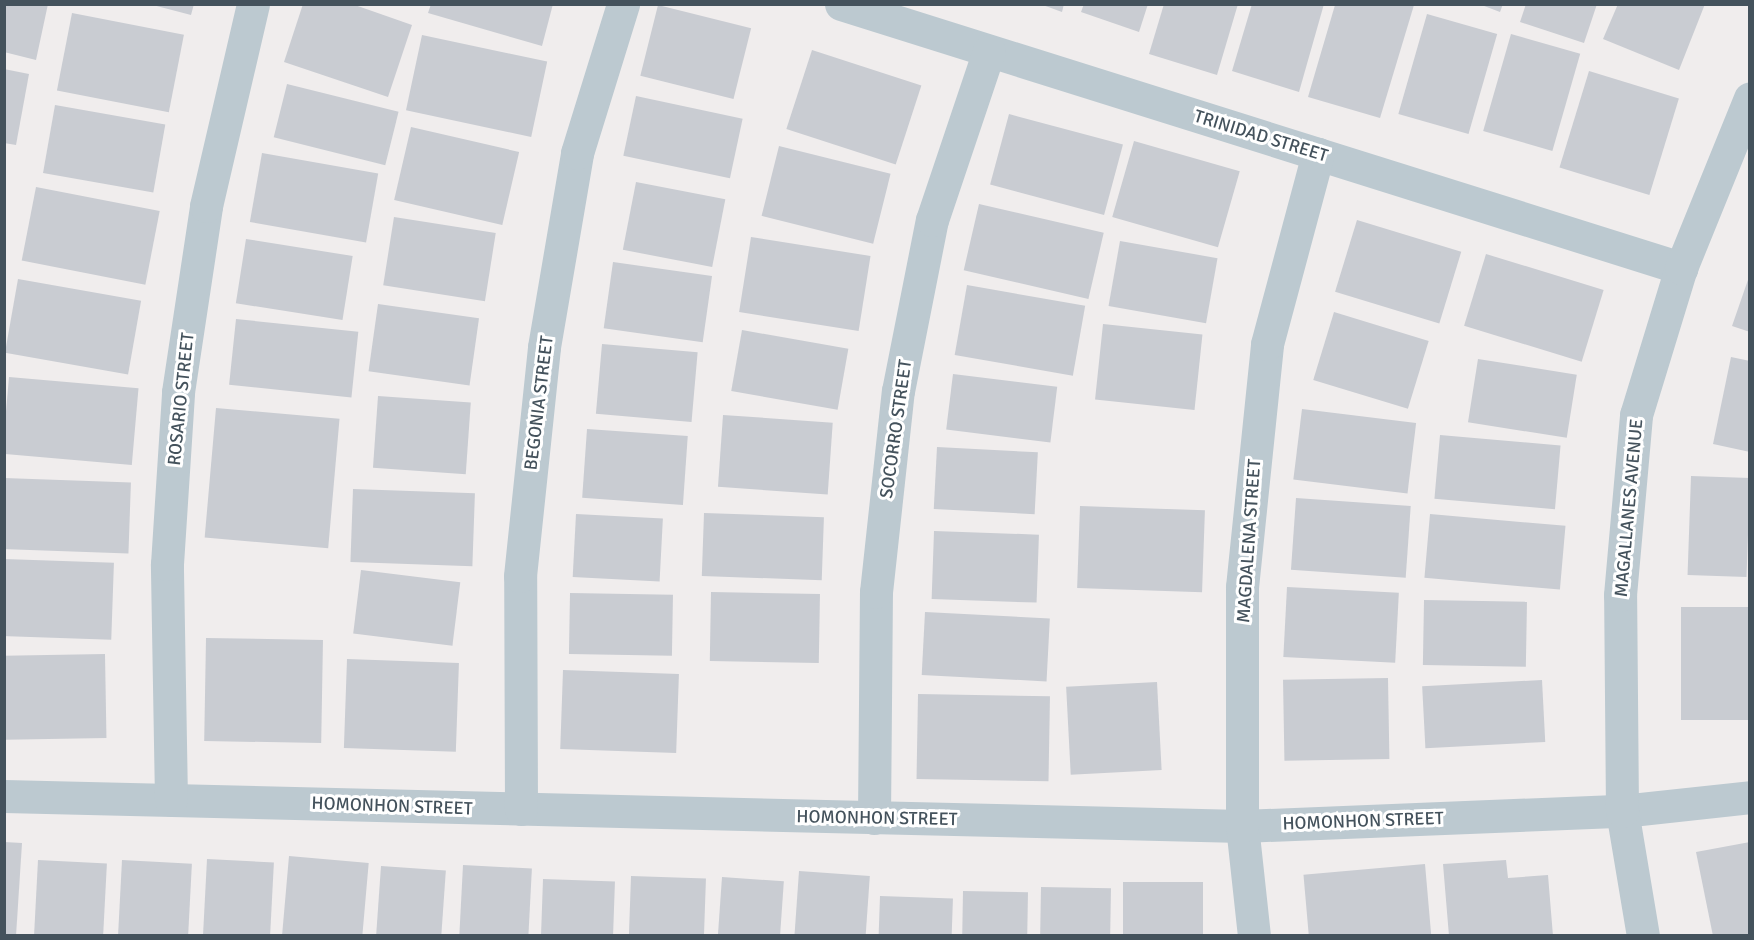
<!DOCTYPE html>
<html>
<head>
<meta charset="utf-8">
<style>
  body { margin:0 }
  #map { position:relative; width:1754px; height:940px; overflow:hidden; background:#f0eded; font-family:Signika,sans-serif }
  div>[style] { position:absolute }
  .building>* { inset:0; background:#c9ccd2; transform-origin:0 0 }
  .minor>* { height:33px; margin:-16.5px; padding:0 16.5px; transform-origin:16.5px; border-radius:16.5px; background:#bcc9d0 }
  span { translate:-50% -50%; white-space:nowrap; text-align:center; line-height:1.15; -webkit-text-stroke:6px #fff; paint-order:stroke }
  .street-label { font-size:18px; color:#44525c }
  .frame { position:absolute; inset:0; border:6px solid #44525c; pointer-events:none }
</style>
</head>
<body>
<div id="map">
  <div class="building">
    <div style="clip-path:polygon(4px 4px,48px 4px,36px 60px,4px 52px)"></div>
    <div style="clip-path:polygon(149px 4px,194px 4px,191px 15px)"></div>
    <div style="clip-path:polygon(303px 4px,352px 4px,412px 25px,388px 97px,284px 62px)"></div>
    <div style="clip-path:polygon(431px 4px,553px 4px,542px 46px,428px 13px)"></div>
    <div style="clip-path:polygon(1040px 4px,1064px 4px,1062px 12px)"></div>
    <div style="clip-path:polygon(1084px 4px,1148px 4px,1139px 32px,1081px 12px)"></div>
    <div style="clip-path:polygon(1164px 4px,1238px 4px,1217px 75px,1149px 54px)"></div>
    <div style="clip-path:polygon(1252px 4px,1324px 4px,1299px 92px,1232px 71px)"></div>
    <div style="clip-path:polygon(1479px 4px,1503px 4px,1500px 12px)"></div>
    <div style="clip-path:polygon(1526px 4px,1597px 4px,1584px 43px,1520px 22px)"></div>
    <div style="clip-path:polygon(1618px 4px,1705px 4px,1679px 70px,1603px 39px)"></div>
    <div style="left:658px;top:5px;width:96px;height:73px;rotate:14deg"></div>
    <div style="clip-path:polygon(1335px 5px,1414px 5px,1380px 118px,1308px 97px)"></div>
    <div style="left:72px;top:13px;width:114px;height:79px;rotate:11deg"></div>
    <div style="left:1427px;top:14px;width:73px;height:104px;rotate:16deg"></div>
    <div style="left:1511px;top:34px;width:72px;height:101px;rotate:16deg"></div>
    <div style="left:422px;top:35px;width:128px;height:77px;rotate:12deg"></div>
    <div style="left:812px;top:50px;width:115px;height:83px;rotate:18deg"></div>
    <div style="clip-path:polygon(4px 69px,29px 74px,16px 145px,4px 143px)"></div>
    <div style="left:1589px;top:71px;width:94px;height:101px;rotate:17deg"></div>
    <div style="left:287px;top:84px;width:115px;height:55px;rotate:14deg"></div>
    <div style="left:636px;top:96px;width:109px;height:61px;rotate:12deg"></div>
    <div style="left:55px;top:105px;width:112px;height:69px;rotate:10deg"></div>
    <div style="left:1009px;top:114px;width:118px;height:73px;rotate:15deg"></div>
    <div style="left:411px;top:127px;width:111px;height:75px;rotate:13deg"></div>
    <div style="left:1134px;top:141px;width:110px;height:79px;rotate:16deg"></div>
    <div style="left:779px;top:146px;width:115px;height:72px;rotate:14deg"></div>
    <div style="left:262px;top:153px;width:118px;height:70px;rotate:10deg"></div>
    <div style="left:636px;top:182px;width:91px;height:69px;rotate:11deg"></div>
    <div style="left:36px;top:187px;width:126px;height:75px;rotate:11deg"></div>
    <div style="left:979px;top:204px;width:128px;height:68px;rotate:13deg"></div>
    <div style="left:394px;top:217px;width:103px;height:69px;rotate:9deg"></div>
    <div style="left:1357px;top:220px;width:109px;height:75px;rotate:17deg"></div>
    <div style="left:751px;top:237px;width:121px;height:76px;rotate:9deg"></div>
    <div style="left:246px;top:239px;width:108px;height:65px;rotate:9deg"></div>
    <div style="left:1120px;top:241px;width:99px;height:66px;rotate:10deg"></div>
    <div style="left:1486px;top:254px;width:123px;height:75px;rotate:17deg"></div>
    <div style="left:613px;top:262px;width:100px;height:67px;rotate:8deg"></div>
    <div style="clip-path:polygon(1750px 274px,1750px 332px,1732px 326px)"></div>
    <div style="left:18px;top:279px;width:125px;height:75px;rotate:10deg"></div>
    <div style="left:967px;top:285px;width:120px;height:71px;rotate:10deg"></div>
    <div style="left:378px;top:304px;width:102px;height:68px;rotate:8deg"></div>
    <div style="left:1334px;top:312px;width:99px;height:71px;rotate:17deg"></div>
    <div style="left:236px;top:319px;width:123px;height:66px;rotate:6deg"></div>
    <div style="left:1103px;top:324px;width:100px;height:76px;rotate:6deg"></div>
    <div style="left:742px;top:330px;width:108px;height:62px;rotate:10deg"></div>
    <div style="left:602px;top:344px;width:96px;height:70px;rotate:5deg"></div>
    <div style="clip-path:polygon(1731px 357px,1750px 361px,1750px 452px,1713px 444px)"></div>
    <div style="left:1478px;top:359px;width:100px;height:64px;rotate:9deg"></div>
    <div style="left:953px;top:374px;width:105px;height:56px;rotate:7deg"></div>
    <div style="left:9px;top:377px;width:130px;height:77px;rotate:5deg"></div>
    <div style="left:378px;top:396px;width:93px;height:72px;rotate:4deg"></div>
    <div style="left:216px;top:408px;width:124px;height:130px;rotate:5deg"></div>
    <div style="left:1302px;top:409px;width:115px;height:71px;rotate:7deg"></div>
    <div style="left:723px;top:415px;width:110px;height:72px;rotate:4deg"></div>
    <div style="left:587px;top:429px;width:101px;height:69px;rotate:4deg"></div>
    <div style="left:1440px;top:435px;width:121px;height:64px;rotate:5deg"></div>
    <div style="left:937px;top:447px;width:101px;height:62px;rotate:3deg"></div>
    <div style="left:1691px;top:476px;width:59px;height:99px;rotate:2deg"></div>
    <div style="left:4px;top:478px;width:127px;height:71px;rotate:2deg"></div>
    <div style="left:353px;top:489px;width:122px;height:73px;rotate:2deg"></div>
    <div style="left:1296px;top:498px;width:115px;height:72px;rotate:4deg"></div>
    <div style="left:1080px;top:506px;width:125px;height:82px;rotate:2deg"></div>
    <div style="left:704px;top:513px;width:120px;height:63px;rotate:2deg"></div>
    <div style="left:576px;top:514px;width:87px;height:63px;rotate:3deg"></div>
    <div style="left:1430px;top:514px;width:136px;height:64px;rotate:5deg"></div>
    <div style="left:934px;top:531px;width:105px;height:68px;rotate:2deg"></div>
    <div style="left:4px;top:559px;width:110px;height:77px;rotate:2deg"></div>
    <div style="left:361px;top:570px;width:100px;height:64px;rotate:7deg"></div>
    <div style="left:1287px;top:587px;width:112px;height:70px;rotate:3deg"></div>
    <div style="left:711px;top:592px;width:109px;height:69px;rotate:1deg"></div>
    <div style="left:570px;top:593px;width:103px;height:61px;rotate:1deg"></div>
    <div style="left:1424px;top:600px;width:103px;height:65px;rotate:1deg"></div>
    <div style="left:1750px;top:607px;width:113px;height:69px;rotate:90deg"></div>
    <div style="left:925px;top:612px;width:125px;height:63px;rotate:3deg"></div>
    <div style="left:206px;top:638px;width:117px;height:103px;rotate:1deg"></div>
    <div style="left:105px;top:654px;width:84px;height:101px;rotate:89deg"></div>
    <div style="left:347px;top:659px;width:112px;height:89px;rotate:2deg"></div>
    <div style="left:563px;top:670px;width:116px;height:79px;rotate:2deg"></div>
    <div style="left:1388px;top:678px;width:81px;height:105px;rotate:89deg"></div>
    <div style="left:1542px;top:680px;width:62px;height:120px;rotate:87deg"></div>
    <div style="left:1157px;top:682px;width:88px;height:91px;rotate:87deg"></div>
    <div style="left:918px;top:694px;width:132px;height:85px;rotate:1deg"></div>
    <div style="clip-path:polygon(4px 842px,22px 843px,16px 936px,4px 936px)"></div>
    <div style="clip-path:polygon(1750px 842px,1750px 936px,1713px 936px,1696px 852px)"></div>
    <div style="left:289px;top:856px;width:80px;height:80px;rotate:5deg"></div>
    <div style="left:207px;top:859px;width:67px;height:77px;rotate:3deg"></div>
    <div style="left:38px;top:860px;width:69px;height:76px;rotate:3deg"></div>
    <div style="left:122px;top:860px;width:70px;height:76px;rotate:3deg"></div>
    <div style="clip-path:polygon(1506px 860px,1508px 878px,1548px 875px,1553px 936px,1449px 936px,1443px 864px)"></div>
    <div style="left:1425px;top:864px;width:72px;height:122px;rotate:85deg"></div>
    <div style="left:463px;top:865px;width:69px;height:71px;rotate:3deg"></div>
    <div style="left:381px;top:866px;width:65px;height:70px;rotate:4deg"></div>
    <div style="left:799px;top:871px;width:71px;height:65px;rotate:4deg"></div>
    <div style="left:631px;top:876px;width:75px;height:60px;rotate:2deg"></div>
    <div style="left:722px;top:877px;width:62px;height:59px;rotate:4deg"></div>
    <div style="left:543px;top:879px;width:72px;height:57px;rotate:2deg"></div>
    <div style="left:1123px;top:882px;width:80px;height:54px"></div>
    <div style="left:1041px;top:887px;width:70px;height:49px;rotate:1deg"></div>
    <div style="left:963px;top:891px;width:65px;height:45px;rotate:1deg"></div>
    <div style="left:880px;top:896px;width:73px;height:40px;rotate:2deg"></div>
  </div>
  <div class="minor">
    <div style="left:841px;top:4px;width:881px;rotate:17.45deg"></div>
    <div style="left:4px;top:796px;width:1238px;rotate:1.39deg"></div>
    <div style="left:1242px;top:826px;width:380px;rotate:-2.3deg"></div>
    <div style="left:1622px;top:811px;width:129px;rotate:-6.2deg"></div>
    <div style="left:171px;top:800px;width:236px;rotate:-91deg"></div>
    <div style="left:167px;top:564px;width:172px;rotate:-86.3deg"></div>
    <div style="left:178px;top:392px;width:188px;rotate:-81.4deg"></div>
    <div style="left:206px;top:206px;width:207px;rotate:-76.9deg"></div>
    <div style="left:521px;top:809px;width:233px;rotate:-90.2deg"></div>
    <div style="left:520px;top:576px;width:230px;rotate:-84deg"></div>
    <div style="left:544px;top:347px;width:197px;rotate:-80.3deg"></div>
    <div style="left:577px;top:153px;width:156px;rotate:-72.8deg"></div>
    <div style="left:874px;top:818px;width:226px;rotate:-89.5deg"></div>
    <div style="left:876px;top:592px;width:202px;rotate:-83.8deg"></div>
    <div style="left:898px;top:391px;width:174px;rotate:-78.8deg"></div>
    <div style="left:932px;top:220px;width:178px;rotate:-71.4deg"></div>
    <div style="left:1254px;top:936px;width:111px;rotate:-96.2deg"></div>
    <div style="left:1242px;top:826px;width:239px;rotate:-90deg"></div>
    <div style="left:1242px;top:587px;width:244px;rotate:-84.1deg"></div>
    <div style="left:1267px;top:344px;width:197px;rotate:-75deg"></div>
    <div style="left:1643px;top:936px;width:127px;rotate:-99.5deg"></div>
    <div style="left:1622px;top:811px;width:216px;rotate:-90.5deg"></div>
    <div style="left:1620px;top:595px;width:181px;rotate:-84.9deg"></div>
    <div style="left:1636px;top:415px;width:154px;rotate:-73deg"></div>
    <div style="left:1681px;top:268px;width:183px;rotate:-67.9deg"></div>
  </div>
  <div class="street-label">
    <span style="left:1261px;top:136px;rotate:17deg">TRINIDAD STREET</span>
    <span style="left:181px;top:399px;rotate:-84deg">ROSARIO STREET</span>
    <span style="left:539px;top:403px;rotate:-83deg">BEGONIA STREET</span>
    <span style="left:896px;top:429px;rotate:-82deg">SOCORRO STREET</span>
    <span style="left:1629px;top:508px;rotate:-85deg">MAGALLANES AVENUE</span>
    <span style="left:1249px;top:541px;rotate:-86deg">MAGDALENA STREET</span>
    <span style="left:392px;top:806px;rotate:2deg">HOMONHON STREET</span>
    <span style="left:877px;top:818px;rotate:1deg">HOMONHON STREET</span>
    <span style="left:1363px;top:821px;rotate:-2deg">HOMONHON STREET</span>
  </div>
  <div class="frame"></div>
</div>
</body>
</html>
